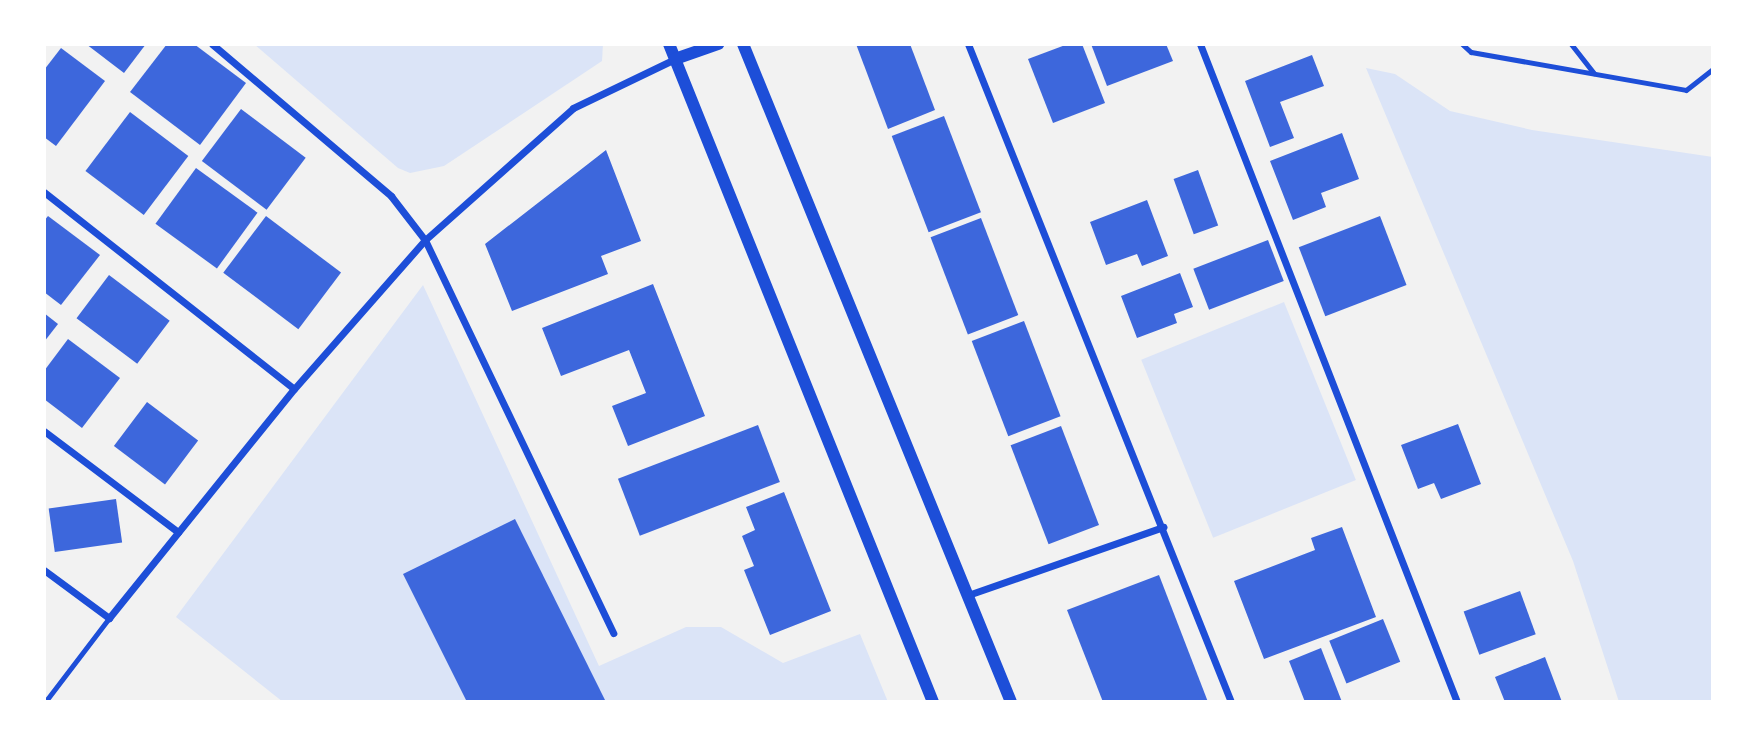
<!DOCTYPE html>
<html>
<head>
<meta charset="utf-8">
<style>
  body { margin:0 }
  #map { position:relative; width:1757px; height:746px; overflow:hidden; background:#f2f2f2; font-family:"Noto Sans",sans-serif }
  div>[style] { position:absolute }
  .green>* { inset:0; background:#dbe4f7; transform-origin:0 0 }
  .building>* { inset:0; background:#3d67dc; transform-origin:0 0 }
  .service>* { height:5px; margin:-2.5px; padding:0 2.5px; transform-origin:2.5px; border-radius:2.5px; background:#1d4ed8 }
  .minor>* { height:7px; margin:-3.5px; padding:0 3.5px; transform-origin:3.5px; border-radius:3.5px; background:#1d4ed8 }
  .tertiary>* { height:12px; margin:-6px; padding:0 6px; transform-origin:6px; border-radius:6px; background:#1d4ed8 }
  span { translate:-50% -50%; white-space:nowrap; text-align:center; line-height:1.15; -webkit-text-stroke:5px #fff; paint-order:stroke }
  .frame { position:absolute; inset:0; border:46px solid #fff; pointer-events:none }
</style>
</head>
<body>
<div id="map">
  <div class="green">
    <div style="clip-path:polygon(254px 44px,603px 44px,602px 61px,444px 166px,410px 173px,398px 168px)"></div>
    <div style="clip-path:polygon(1366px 68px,1395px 74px,1450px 111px,1532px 130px,1713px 157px,1713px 702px,1619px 702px,1573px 561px)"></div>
    <div style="clip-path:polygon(423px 285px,599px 666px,686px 627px,721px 627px,783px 663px,860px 634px,888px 702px,283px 702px,176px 617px)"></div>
    <div style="left:1284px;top:302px;width:192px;height:154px;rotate:68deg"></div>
  </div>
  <div class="building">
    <div style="clip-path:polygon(86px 44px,146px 44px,124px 73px)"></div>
    <div style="clip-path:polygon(167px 44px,194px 44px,246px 83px,200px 145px,130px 92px)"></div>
    <div style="clip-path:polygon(856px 44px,910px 44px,935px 110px,888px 129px)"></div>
    <div style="clip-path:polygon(1068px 44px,1082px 44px,1105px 103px,1053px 123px,1028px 59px)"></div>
    <div style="clip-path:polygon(1091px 44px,1166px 44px,1173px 61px,1107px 86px)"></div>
    <div style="clip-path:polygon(61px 48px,105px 81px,56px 146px,44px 137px,44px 70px)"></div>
    <div style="clip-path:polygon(1312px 55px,1324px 86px,1280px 102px,1294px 138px,1270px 147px,1245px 81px)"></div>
    <div style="left:241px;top:109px;width:81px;height:65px;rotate:37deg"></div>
    <div style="left:130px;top:112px;width:73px;height:74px;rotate:37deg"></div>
    <div style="left:944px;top:116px;width:103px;height:56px;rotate:69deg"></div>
    <div style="clip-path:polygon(1342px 133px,1359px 179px,1321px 193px,1326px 207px,1293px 220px,1270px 161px)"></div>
    <div style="clip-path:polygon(606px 150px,641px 241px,601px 256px,608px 274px,512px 311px,485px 244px)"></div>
    <div style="left:196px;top:168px;width:76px;height:69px;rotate:36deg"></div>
    <div style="left:1198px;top:170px;width:59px;height:26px;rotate:70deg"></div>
    <div style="clip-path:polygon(1147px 200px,1168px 256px,1142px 266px,1137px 254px,1106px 265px,1090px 222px)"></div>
    <div style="clip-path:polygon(48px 216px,100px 255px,61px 305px,44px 292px,44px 221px)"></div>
    <div style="left:266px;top:216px;width:94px;height:71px;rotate:37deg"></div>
    <div style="left:1380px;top:216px;width:74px;height:87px;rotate:69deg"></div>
    <div style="left:981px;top:218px;width:104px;height:54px;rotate:69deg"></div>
    <div style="left:1268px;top:240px;width:44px;height:80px;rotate:69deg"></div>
    <div style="clip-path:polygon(1180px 273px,1193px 307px,1174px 314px,1177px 323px,1137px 338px,1121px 296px)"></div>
    <div style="left:109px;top:275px;width:76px;height:54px;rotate:37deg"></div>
    <div style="clip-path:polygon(653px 284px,705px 416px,628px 446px,612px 406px,646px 393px,629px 350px,561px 376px,542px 328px)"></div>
    <div style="clip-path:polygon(44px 313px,58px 324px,44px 342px)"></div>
    <div style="left:1024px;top:321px;width:102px;height:56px;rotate:69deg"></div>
    <div style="clip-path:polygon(68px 339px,120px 378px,82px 428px,44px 399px,44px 371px)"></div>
    <div style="left:147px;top:402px;width:64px;height:55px;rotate:37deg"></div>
    <div style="clip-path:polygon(1458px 424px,1481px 484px,1441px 499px,1434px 483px,1418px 489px,1401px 445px)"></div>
    <div style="left:758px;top:425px;width:61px;height:150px;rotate:69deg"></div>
    <div style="left:1061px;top:426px;width:106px;height:54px;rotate:69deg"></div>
    <div style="clip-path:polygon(784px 492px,831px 611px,770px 635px,744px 570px,754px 566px,742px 536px,755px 530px,746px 507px)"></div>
    <div style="left:116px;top:499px;width:44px;height:68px;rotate:82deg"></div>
    <div style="clip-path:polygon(515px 519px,606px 702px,467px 702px,403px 574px)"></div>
    <div style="clip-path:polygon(1342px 527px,1376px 617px,1264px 659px,1234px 581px,1315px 550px,1311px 538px)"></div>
    <div style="clip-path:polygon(1159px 575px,1208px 702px,1103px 702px,1067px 610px)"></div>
    <div style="left:1520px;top:591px;width:46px;height:60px;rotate:70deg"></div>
    <div style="left:1383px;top:619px;width:46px;height:58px;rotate:68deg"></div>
    <div style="clip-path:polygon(1321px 648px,1342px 702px,1305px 702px,1289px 661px)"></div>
    <div style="clip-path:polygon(1545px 657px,1562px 702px,1505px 702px,1495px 677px)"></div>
  </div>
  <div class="service">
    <div style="left:1462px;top:44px;width:12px;rotate:42deg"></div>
    <div style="left:1471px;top:52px;width:218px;rotate:10deg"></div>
    <div style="left:1686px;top:90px;width:34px;rotate:-38deg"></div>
    <div style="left:1571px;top:44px;width:37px;rotate:52deg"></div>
    <div style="left:45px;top:702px;width:106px;rotate:-52.7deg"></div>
  </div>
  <div class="minor">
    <div style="left:212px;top:44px;width:235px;rotate:40.3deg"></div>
    <div style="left:391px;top:196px;width:56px;rotate:52.3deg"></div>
    <div style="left:425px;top:240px;width:436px;rotate:64.4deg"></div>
    <div style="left:968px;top:44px;width:709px;rotate:68.21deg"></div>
    <div style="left:1200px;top:44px;width:706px;rotate:68.67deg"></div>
    <div style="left:44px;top:192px;width:318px;rotate:38.2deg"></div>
    <div style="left:44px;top:431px;width:168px;rotate:37deg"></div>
    <div style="left:44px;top:570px;width:81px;rotate:36.4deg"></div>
    <div style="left:109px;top:618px;width:294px;rotate:-51.1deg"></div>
    <div style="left:294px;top:389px;width:198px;rotate:-48.7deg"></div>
    <div style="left:425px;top:240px;width:198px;rotate:-41.7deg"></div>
    <div style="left:573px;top:108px;width:113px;rotate:-25.7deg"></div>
    <div style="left:968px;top:595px;width:207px;rotate:-19.2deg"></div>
  </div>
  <div class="tertiary">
    <div style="left:669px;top:44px;width:709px;rotate:68.14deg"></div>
    <div style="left:743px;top:44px;width:710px;rotate:67.84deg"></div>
    <div style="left:675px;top:59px;width:46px;rotate:-19.2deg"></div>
  </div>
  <div class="frame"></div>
</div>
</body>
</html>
